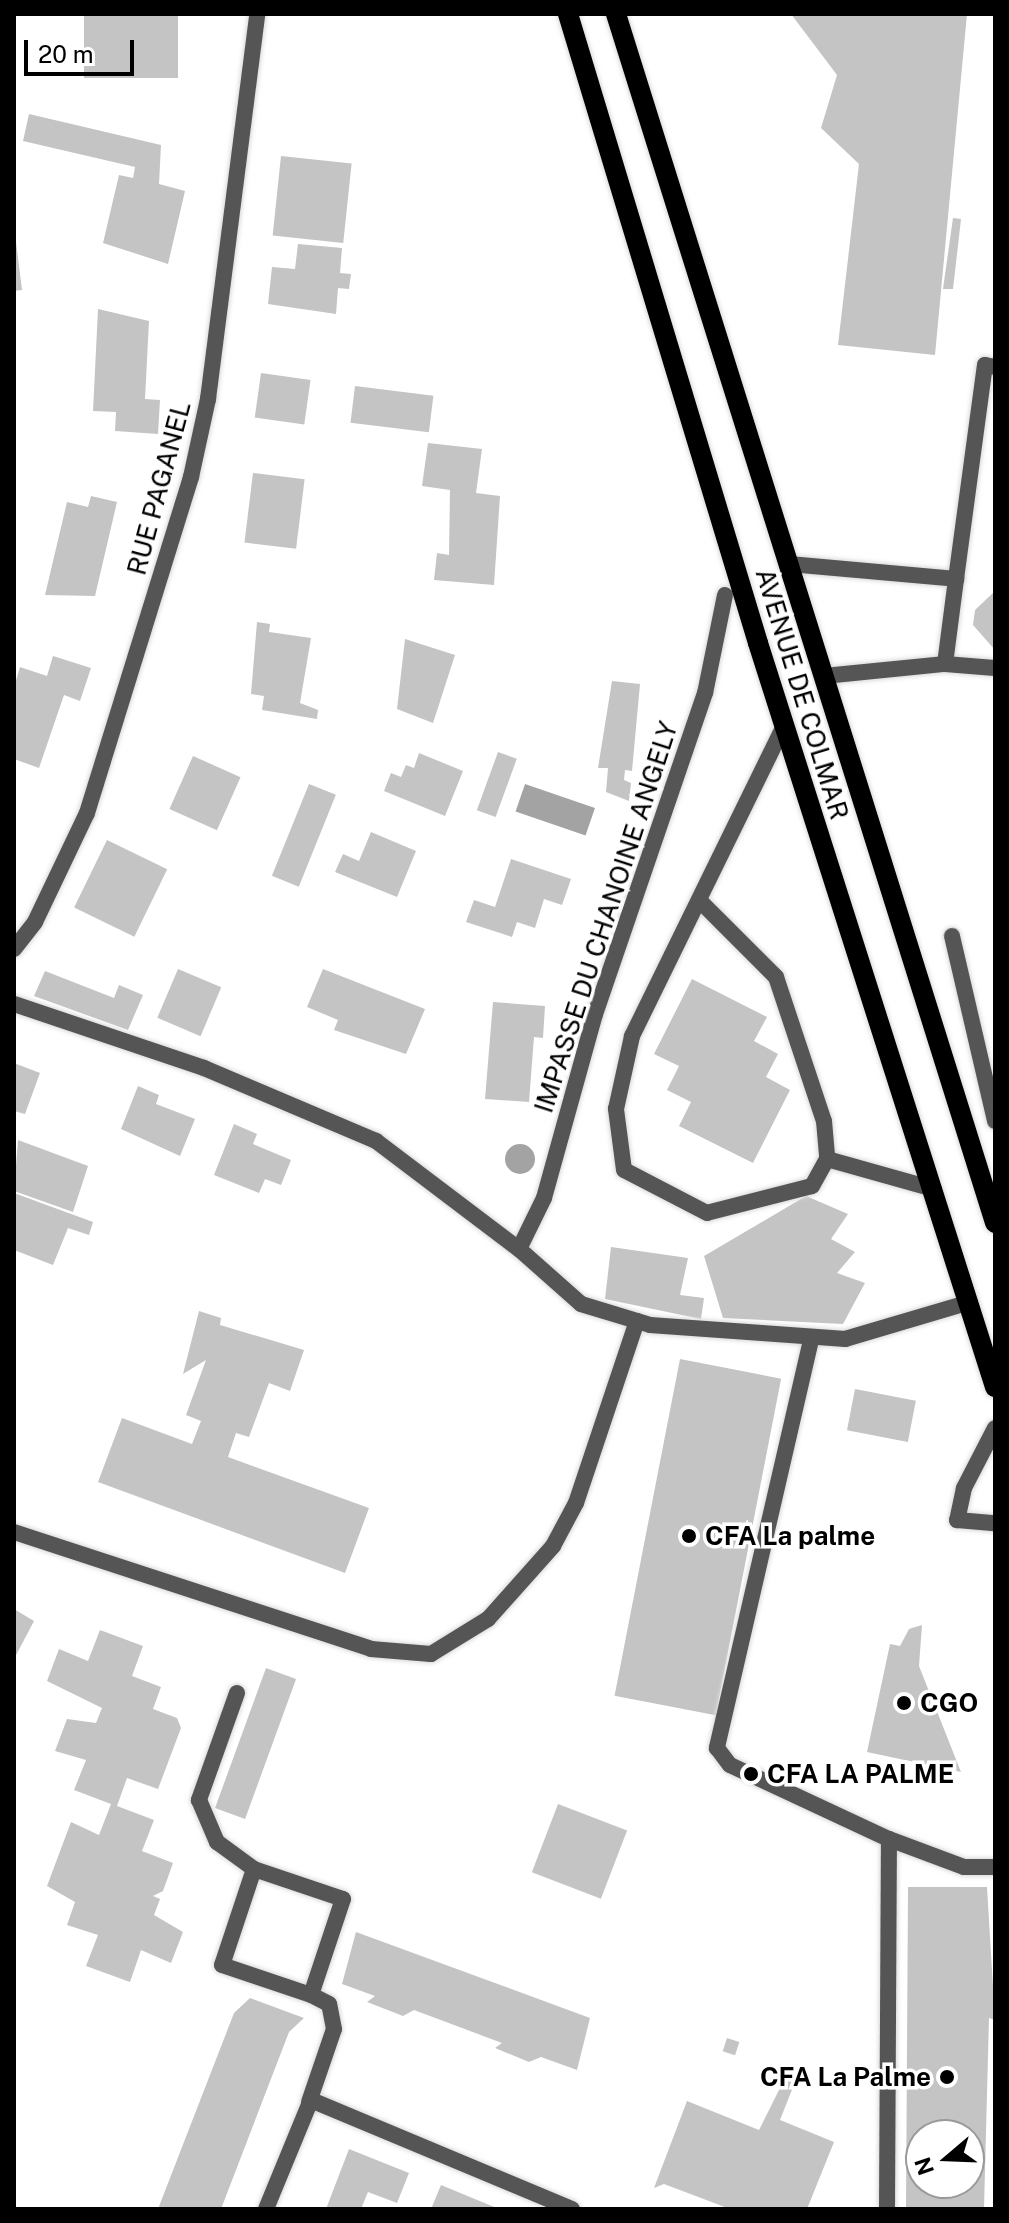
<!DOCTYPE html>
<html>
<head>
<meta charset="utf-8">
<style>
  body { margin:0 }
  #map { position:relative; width:1009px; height:2223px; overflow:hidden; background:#fff; font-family:"Public Sans",sans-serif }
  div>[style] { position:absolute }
  .water>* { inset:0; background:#a3a3a3; transform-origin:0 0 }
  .round { border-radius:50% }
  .building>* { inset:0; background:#c4c4c4; transform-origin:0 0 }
  .roads { filter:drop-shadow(0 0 2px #dbdbdb) drop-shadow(0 0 2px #dbdbdb) }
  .lane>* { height:16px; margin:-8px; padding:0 8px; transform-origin:8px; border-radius:8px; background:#555 }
  .street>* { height:16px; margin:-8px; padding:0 8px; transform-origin:8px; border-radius:8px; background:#555 }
  .primary>* { height:20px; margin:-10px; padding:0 10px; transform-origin:10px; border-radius:10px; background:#000 }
  .dots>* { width:22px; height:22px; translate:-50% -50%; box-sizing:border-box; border:4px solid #fff; border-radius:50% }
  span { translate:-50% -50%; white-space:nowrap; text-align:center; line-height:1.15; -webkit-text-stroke:7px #fff; paint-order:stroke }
  .street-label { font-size:26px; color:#000 }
  .poi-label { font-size:26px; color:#000; font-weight:700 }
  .left { translate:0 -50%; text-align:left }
  .right { translate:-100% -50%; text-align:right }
  .frame { position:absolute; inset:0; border:16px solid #000; pointer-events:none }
  .north { position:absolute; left:905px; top:2119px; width:80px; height:80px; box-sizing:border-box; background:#fff; border:2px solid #999; border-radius:50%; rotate:251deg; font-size:22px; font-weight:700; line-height:32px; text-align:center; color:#000 }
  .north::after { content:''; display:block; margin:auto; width:28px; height:36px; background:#000; clip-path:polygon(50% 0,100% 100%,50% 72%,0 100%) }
  .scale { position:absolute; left:24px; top:40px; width:110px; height:36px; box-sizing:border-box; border:4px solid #000; border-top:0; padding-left:10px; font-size:24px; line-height:28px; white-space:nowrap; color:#000; -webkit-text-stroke:6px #fff; paint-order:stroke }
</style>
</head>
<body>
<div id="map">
  <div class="water">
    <div style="left:525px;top:784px;width:74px;height:29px;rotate:19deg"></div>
    <div class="round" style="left:505px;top:1144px;width:30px;height:30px"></div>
  </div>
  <div class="building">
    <div style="left:84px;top:14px;width:94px;height:64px"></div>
    <div style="clip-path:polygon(791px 14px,967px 14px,935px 355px,838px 345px,859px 164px,821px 128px,837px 75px)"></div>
    <div style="clip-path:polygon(29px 114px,161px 145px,159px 184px,185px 191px,168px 264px,103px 243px,119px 175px,133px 178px,135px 167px,23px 141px)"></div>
    <div style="left:281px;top:156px;width:71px;height:80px;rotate:6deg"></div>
    <div style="clip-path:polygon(953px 218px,961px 219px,953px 289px,943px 289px)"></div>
    <div style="clip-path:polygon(14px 226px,22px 290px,14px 291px)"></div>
    <div style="clip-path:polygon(298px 244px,342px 248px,340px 273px,351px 274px,349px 289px,338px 288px,336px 314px,268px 304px,272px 267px,295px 269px)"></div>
    <div style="clip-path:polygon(98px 309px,149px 321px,145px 399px,160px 400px,158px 434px,115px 431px,116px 412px,93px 411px)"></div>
    <div style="left:261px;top:373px;width:50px;height:45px;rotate:8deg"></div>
    <div style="left:355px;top:386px;width:79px;height:37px;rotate:7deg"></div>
    <div style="clip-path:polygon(428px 443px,482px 449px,476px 493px,500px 496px,494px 585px,434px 580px,437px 553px,449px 555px,450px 490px,422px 486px)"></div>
    <div style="left:253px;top:473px;width:52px;height:70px;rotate:7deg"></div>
    <div style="clip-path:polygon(91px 496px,117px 502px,95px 596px,45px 595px,67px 502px,88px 507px)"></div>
    <div style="clip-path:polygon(995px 591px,995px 650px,973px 625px,975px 610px)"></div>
    <div style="clip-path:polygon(257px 622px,270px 624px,269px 632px,311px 638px,300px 703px,318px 710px,317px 719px,262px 710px,264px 696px,251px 694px)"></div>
    <div style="clip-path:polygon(405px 639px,455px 655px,433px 723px,397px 709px)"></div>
    <div style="clip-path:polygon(53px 656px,91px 668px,80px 701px,64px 695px,39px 768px,14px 759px,14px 687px,20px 667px,47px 676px)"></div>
    <div style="clip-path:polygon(612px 681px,640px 684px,632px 771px,625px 770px,624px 780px,631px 783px,629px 801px,606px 792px,608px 768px,598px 768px)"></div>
    <div style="left:498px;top:752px;width:20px;height:62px;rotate:20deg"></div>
    <div style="clip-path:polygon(419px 753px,463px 771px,445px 816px,384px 791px,391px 773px,401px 777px,406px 765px,414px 768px)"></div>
    <div style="left:193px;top:756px;width:52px;height:58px;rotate:24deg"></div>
    <div style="left:309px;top:784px;width:29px;height:99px;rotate:22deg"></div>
    <div style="clip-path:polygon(371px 832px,416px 851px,397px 897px,335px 872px,343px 854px,359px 861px)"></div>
    <div style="left:107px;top:840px;width:67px;height:75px;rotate:26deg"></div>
    <div style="clip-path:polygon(511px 859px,571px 879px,562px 905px,544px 899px,535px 928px,517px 922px,512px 937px,466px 922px,474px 900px,495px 907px)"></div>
    <div style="left:178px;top:969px;width:47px;height:53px;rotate:23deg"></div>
    <div style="clip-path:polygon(323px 969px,425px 1009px,406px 1054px,334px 1030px,338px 1020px,307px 1007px)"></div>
    <div style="clip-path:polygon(45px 971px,114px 998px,119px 985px,143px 995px,128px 1030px,34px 996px)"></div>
    <div style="clip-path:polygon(692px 979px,767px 1017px,754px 1041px,778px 1054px,766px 1077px,790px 1090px,753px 1163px,679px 1126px,691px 1102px,667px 1090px,679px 1066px,654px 1054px)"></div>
    <div style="clip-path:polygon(493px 1002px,545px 1006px,543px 1038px,534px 1037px,529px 1102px,485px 1099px)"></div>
    <div style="clip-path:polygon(14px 1063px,40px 1073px,25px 1114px,14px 1111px)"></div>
    <div style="clip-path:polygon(138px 1086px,159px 1095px,156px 1104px,195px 1119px,180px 1156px,121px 1129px)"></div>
    <div style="clip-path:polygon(234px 1124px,257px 1134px,253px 1144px,291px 1160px,281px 1185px,265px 1179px,259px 1193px,214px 1175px)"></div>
    <div style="clip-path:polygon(18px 1140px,88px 1166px,73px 1212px,14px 1191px)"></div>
    <div style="clip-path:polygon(14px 1193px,93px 1222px,89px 1235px,68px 1228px,53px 1265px,14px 1250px)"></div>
    <div style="clip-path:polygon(806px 1196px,848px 1214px,831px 1239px,855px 1252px,837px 1273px,865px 1283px,843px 1324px,723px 1318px,704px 1256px)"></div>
    <div style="clip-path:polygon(611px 1247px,688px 1258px,680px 1295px,704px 1298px,701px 1319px,605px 1299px)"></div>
    <div style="clip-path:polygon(199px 1311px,221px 1318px,220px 1325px,304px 1350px,290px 1391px,269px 1383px,249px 1437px,236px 1433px,228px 1457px,369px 1508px,345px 1573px,98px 1482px,122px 1418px,192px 1444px,201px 1421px,186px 1415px,206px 1360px,183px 1374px)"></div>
    <div style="left:680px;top:1359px;width:103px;height:343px;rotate:11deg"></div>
    <div style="left:855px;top:1389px;width:62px;height:42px;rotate:11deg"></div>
    <div style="clip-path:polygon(14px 1609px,34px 1621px,14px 1659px)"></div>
    <div style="clip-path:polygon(922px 1625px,919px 1666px,961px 1772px,867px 1752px,890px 1644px,900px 1646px,909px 1629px)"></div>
    <div style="clip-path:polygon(100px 1630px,143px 1646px,132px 1676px,161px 1687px,153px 1709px,177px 1718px,181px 1728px,158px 1789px,127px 1778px,117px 1806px,154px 1820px,142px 1851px,173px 1863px,163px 1891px,153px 1896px,160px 1899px,154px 1915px,183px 1932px,171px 1963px,141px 1950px,130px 1982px,86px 1966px,98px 1935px,67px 1925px,75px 1902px,47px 1886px,71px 1822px,99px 1835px,111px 1804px,74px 1790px,86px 1760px,55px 1751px,67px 1719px,96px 1723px,102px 1708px,47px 1681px,59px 1649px,88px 1661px)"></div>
    <div style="left:266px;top:1668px;width:32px;height:149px;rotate:20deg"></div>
    <div style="left:558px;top:1804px;width:74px;height:73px;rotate:21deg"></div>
    <div style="clip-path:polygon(evenodd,908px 1887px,987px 1887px,995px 2020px,989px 2018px,984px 2209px,906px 2209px,908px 1887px,921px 2135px,969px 2135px,969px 2183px,921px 2183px,921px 2135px)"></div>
    <div style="clip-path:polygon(356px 1932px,590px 2018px,577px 2070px,541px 2057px,529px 2062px,495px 2048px,502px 2043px,414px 2010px,403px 2016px,367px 2002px,375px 1996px,342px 1984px)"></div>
    <div style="clip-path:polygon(250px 1998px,304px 2018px,289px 2032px,221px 2209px,158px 2209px,234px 2013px)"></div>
    <div style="left:727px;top:2038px;width:13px;height:14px;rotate:18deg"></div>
    <div style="clip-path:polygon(785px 2078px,795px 2082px,780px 2120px,834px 2142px,807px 2209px,730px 2209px,664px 2184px,654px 2188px,687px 2101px,759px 2130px)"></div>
    <div style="clip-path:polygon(349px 2149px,409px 2173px,397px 2203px,368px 2192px,361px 2209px,326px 2209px)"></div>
    <div style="clip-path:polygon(441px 2185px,499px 2209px,431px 2209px)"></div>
  </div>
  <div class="roads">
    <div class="lane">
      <div style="left:789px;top:564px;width:168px;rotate:5.1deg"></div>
      <div style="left:956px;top:579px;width:216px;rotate:-82.3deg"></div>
      <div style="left:985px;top:365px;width:10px;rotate:11deg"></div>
      <div style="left:725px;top:595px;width:100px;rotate:101.5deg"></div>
      <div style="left:705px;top:693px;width:339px;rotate:108.9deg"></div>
      <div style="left:595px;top:1014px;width:191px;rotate:105.5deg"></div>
      <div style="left:544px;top:1198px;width:57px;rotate:116.1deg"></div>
      <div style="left:519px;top:1249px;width:83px;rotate:41.6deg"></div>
      <div style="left:581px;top:1304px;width:72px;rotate:16.9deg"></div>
      <div style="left:650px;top:1325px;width:196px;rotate:4.1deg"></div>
      <div style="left:845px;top:1339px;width:130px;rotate:-16.5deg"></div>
      <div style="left:945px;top:664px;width:86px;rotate:-82.6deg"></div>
      <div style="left:824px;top:676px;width:122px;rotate:-5.7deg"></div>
      <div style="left:945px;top:664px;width:50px;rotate:4.6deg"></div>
      <div style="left:703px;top:904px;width:103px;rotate:45deg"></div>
      <div style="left:776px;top:977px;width:152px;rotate:71.6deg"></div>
      <div style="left:824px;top:1121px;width:38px;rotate:85deg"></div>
      <div style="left:827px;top:1159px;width:31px;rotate:119deg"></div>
      <div style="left:812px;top:1186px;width:108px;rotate:165.6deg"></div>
      <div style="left:707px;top:1213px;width:93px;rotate:-152.6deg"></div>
      <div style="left:624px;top:1170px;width:62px;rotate:-97.5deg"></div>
      <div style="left:616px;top:1109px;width:75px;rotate:-77.6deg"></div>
      <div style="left:632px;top:1036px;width:345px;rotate:-63.9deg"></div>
      <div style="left:952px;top:936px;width:190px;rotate:76.9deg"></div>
      <div style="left:827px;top:1159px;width:111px;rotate:15.7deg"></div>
      <div style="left:811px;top:1340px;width:419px;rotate:103deg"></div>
      <div style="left:717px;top:1748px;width:21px;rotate:53deg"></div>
      <div style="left:730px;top:1765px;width:175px;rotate:25deg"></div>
      <div style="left:889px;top:1839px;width:80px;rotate:20.5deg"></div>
      <div style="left:964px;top:1867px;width:31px"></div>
      <div style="left:995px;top:1428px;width:68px;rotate:117.3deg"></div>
      <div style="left:964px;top:1488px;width:33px;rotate:102deg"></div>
      <div style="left:957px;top:1520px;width:38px;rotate:5deg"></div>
      <div style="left:14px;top:1532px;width:376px;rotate:18.1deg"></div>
      <div style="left:371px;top:1649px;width:60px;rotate:4.8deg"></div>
      <div style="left:431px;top:1654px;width:67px;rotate:-31.6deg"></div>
      <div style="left:488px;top:1619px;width:98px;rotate:-48.3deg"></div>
      <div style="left:553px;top:1546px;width:49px;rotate:-61.9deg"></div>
      <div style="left:576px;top:1503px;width:192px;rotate:-71.5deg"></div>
      <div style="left:237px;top:1693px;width:114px;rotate:109.6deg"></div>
      <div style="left:199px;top:1800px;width:46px;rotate:66.8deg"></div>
      <div style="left:217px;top:1842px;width:46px;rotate:36.1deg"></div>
      <div style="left:309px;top:2102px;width:77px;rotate:-71.1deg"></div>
      <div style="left:334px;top:2029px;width:25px;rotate:-101deg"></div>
      <div style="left:329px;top:2004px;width:20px;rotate:-153deg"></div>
      <div style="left:311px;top:1995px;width:101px;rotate:-71.6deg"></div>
      <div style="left:343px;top:1899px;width:94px;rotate:-161.4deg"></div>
      <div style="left:254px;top:1869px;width:101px;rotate:108.4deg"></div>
      <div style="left:222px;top:1965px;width:94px;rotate:18.6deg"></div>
      <div style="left:887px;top:2209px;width:370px;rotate:-89.7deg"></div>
    </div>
    <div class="street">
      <div style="left:14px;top:949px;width:34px;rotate:-52deg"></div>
      <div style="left:35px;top:922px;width:121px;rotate:-64.5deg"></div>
      <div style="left:87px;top:813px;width:352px;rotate:-72.8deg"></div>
      <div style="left:191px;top:477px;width:80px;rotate:-77.7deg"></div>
      <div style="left:208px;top:399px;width:388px;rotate:-82.7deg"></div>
      <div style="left:14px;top:1004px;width:200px;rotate:18.6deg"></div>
      <div style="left:204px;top:1068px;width:187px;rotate:23deg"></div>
      <div style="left:376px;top:1141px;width:179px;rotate:37.1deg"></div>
      <div style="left:266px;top:2209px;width:118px;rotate:-67.6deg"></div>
      <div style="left:311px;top:2100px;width:283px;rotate:22.7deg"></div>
    </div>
    <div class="primary">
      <div style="left:568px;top:14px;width:657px;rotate:73.19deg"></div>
      <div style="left:758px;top:643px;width:781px;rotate:72.33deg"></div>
      <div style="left:616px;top:14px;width:1267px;rotate:72.59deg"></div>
    </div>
  </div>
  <div class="dots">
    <div style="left:689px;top:1536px;background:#000"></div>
    <div style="left:904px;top:1703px;background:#000"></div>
    <div style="left:751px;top:1774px;background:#000"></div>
    <div style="left:947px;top:2077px;background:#000"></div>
  </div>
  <div class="street-label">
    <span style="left:159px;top:488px;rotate:-75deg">RUE PAGANEL</span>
    <span style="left:802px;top:694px;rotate:73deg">AVENUE DE COLMAR</span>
    <span style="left:606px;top:917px;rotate:-72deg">IMPASSE DU CHANOINE ANGELY</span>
  </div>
  <div class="poi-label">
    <span class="left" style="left:705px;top:1536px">CFA La palme</span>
    <span class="left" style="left:920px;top:1703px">CGO</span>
    <span class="left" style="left:767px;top:1774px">CFA LA PALME</span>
    <span class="right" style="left:931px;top:2077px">CFA La Palme</span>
  </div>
  <div class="frame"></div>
  <div class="north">N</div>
  <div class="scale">20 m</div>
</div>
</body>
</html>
